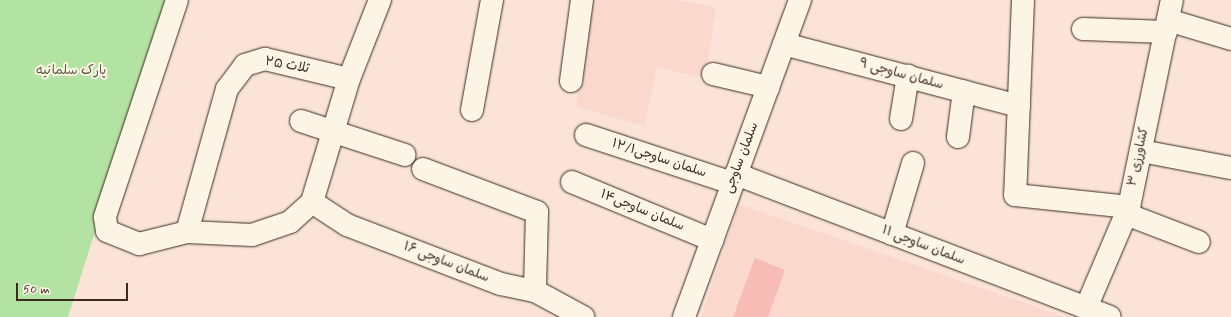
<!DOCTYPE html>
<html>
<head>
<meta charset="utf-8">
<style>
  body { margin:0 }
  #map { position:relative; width:1231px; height:317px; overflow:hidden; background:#fbe4d7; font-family:Mynerve,"Playpen Sans Arabic",sans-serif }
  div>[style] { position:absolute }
  .built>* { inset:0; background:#fad8cd }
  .green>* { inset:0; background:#b3e3a3 }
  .building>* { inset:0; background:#f8bcb7 }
  .roads { filter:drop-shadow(0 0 1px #3b2a1e) drop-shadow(0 0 1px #3b2a1e) }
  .minor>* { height:22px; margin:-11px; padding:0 11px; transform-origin:11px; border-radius:11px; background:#fcf5e5 }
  span { translate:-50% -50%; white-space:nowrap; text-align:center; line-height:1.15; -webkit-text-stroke:4px #fcf5e5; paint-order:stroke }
  .street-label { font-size:13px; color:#3b2a1e }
  .park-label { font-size:13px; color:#59583f }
  .scale { position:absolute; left:16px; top:283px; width:112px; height:18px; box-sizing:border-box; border:2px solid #3b2a1e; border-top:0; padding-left:5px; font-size:12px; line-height:14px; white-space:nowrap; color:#3b2a1e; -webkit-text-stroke:3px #fcf5e5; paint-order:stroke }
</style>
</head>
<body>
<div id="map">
  <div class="built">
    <div style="clip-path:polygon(589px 0,678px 0,716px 7px,705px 78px,657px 68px,644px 126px,576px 107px)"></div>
    <div style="clip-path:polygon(739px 204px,1065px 317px,701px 317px)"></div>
  </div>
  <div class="green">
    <div style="clip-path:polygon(0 0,168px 0,68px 317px,0 317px)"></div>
  </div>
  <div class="building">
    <div style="clip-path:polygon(755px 258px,785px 270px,768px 317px,733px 317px)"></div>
  </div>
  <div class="roads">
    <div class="minor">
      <div style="left:177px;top:0;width:229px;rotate:108.4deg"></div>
      <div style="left:105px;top:217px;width:14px;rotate:82deg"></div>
      <div style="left:107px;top:231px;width:35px;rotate:22deg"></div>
      <div style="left:139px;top:244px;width:49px;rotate:-14deg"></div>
      <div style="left:187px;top:232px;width:65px;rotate:2.6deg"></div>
      <div style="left:252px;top:235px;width:40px;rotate:-18.9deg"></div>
      <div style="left:290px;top:222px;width:30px;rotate:-42deg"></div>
      <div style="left:312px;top:202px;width:128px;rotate:-73.3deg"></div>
      <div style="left:1023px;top:0;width:195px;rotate:92.3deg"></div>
      <div style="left:1015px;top:195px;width:115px;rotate:6deg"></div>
      <div style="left:1168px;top:20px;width:66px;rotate:16.8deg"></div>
      <div style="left:1083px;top:29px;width:83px;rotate:2.1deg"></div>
      <div style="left:784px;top:44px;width:243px;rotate:14.8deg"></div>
      <div style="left:713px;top:74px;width:57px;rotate:13.3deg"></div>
      <div style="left:571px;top:81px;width:82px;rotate:-82.3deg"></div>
      <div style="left:472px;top:110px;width:112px;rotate:-79.7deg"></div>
      <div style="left:901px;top:119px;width:44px;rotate:-80.8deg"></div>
      <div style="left:301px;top:121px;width:109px;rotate:18.1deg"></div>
      <div style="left:586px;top:135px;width:154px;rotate:18.2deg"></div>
      <div style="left:958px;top:137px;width:46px;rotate:-82.6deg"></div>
      <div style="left:1141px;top:151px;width:92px;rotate:10.7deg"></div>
      <div style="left:423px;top:169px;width:122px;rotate:20.7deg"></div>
      <div style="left:537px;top:212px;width:79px;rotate:91.5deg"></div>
      <div style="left:736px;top:174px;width:400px;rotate:20.9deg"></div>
      <div style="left:572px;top:182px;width:152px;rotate:22.5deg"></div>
      <div style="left:312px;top:202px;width:42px;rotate:33.3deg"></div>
      <div style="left:347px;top:225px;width:165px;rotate:21deg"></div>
      <div style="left:501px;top:284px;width:35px;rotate:12deg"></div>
      <div style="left:535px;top:291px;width:55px;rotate:28.4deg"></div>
      <div style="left:1126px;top:214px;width:78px;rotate:21deg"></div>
      <div style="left:187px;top:232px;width:148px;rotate:-74.4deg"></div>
      <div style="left:227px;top:89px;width:30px;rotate:-53deg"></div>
      <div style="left:245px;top:65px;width:21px;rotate:-17deg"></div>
      <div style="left:265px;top:59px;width:86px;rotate:13.4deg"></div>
      <div style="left:349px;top:79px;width:85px;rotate:-68.6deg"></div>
      <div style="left:892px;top:234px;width:74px;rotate:-73.5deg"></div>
      <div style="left:1086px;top:308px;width:110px;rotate:-66.9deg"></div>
      <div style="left:1129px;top:207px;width:211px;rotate:-78.3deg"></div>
      <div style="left:684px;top:317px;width:338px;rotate:-69.9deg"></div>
    </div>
  </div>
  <div class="street-label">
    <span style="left:287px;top:66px;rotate:10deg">ثلاث ۲۵</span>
    <span style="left:901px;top:75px;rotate:15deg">سلمان ساوجی ۹</span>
    <span style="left:1139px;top:157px;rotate:-78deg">کشاورزی ۳</span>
    <span style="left:742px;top:158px;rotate:-69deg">سلمان ساوجی</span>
    <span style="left:659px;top:159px;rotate:18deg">سلمان ساوجی۱۲/۱</span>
    <span style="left:642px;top:211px;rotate:22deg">سلمان ساوجی۱۴</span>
    <span style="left:923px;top:246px;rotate:21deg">سلمان ساوجی ۱۱</span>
    <span style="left:446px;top:263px;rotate:21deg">سلمان ساوجی ۱۶</span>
  </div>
  <div class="park-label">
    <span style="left:71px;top:71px">پارک سلمانیه</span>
  </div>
  <div class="scale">50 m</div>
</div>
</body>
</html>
